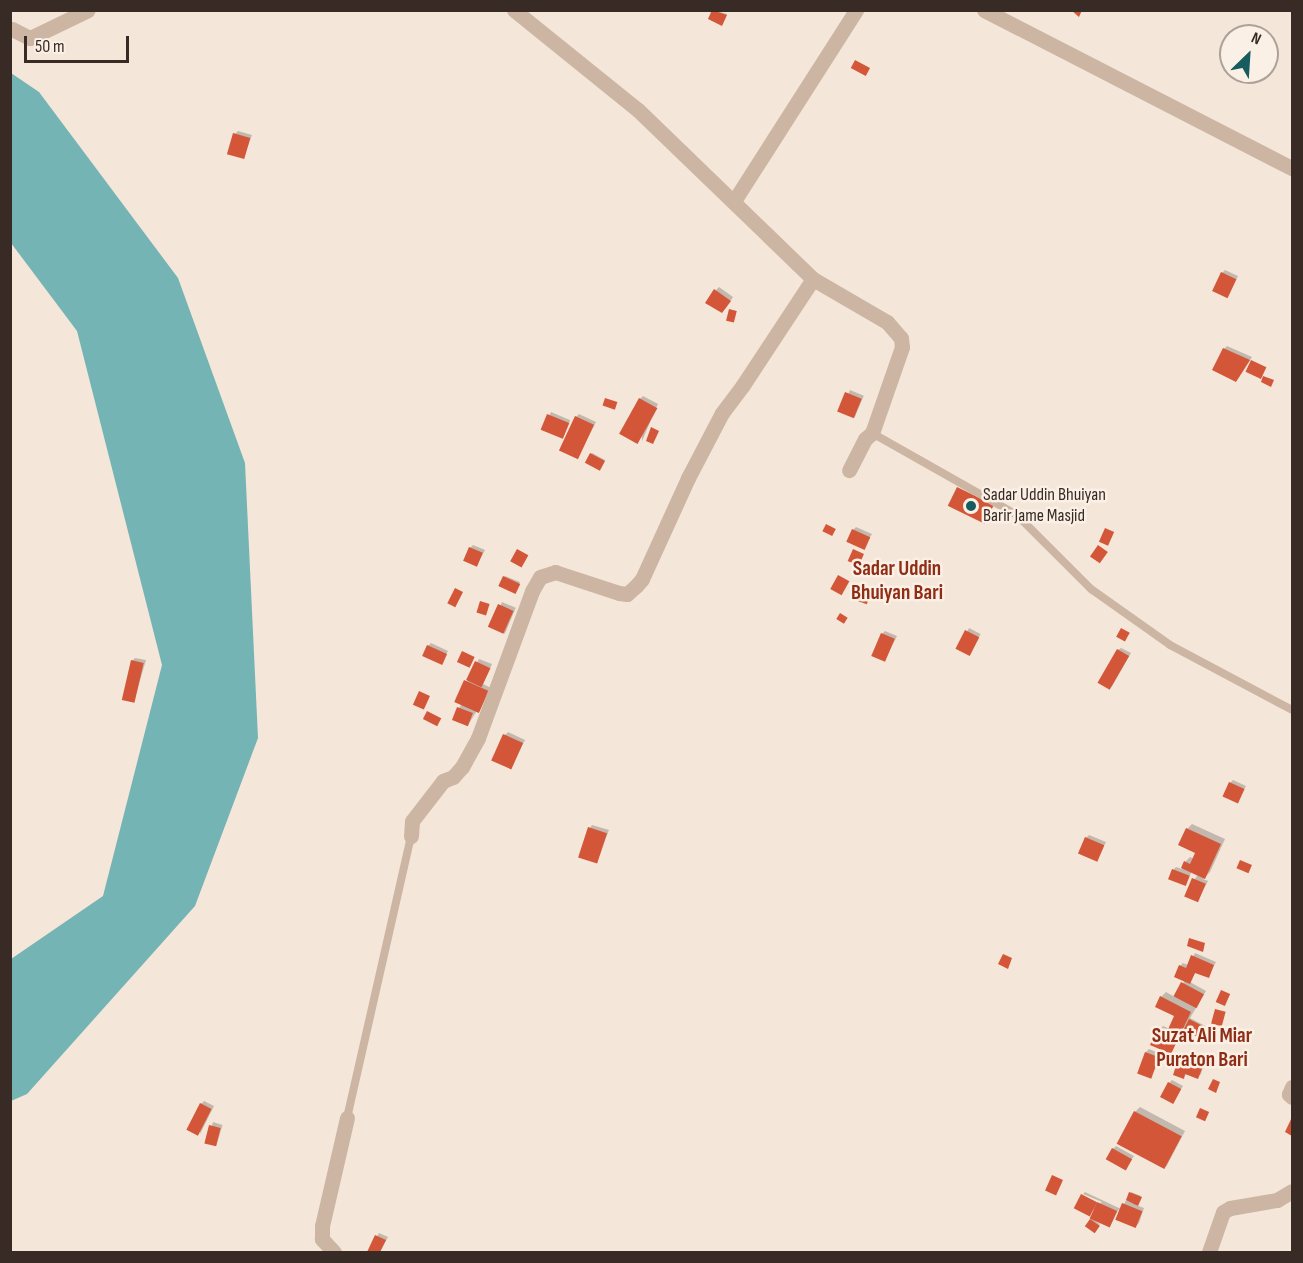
<!DOCTYPE html>
<html>
<head>
<meta charset="utf-8">
<style>
  body { margin:0 }
  #map { position:relative; width:1303px; height:1263px; overflow:hidden; background:#f4e6d9; font-family:"Sofia Sans Condensed",sans-serif }
  div>[style] { position:absolute }
  .water>* { inset:0; background:#75b4b4 }
  .shadow>* { inset:0; background:#0003; transform-origin:0 0 }
  .building>* { inset:0; background:#d35638; transform-origin:0 0 }
  .service>* { height:8px; margin:-4px; padding:0 4px; transform-origin:4px; border-radius:4px; background:#cdb5a3 }
  .minor>* { height:15px; margin:-7.5px; padding:0 7.5px; transform-origin:7.5px; border-radius:7.5px; background:#cdb5a3 }
  .dots>* { width:16px; height:16px; translate:-50% -50%; box-sizing:border-box; border:3px solid #fbf0e6; border-radius:50% }
  span { translate:-50% -50%; white-space:nowrap; text-align:center; line-height:1.15; -webkit-text-stroke:5px #fbf0e6; paint-order:stroke }
  .poi-label { font-size:18px; color:#382b26 }
  .left { translate:0 -50%; text-align:left }
  .quarter-label { font-size:21px; color:#902d16; font-weight:700 }
  .frame { position:absolute; inset:0; border:12px solid #382b26; pointer-events:none }
  .north { position:absolute; left:1219px; top:24px; width:60px; height:60px; box-sizing:border-box; background:#fbf0e6; border:2px solid #ada199; border-radius:50%; rotate:25deg; font-size:16px; font-weight:700; line-height:24px; text-align:center; color:#382b26 }
  .north::after { content:''; display:block; margin:auto; width:21px; height:27px; background:#175c5e; clip-path:polygon(50% 0,100% 100%,50% 72%,0 100%) }
  .scale { position:absolute; left:24px; top:36px; width:105px; height:27px; box-sizing:border-box; border:3px solid #382b26; border-top:0; padding-left:8px; font-size:18px; line-height:21px; white-space:nowrap; color:#382b26; -webkit-text-stroke:4px #fbf0e6; paint-order:stroke }
</style>
</head>
<body>
<div id="map">
  <div class="water">
    <div style="clip-path:polygon(11px 73px,39px 92px,178px 278px,245px 463px,258px 738px,195px 906px,27px 1094px,11px 1101px,11px 959px,103px 896px,162px 665px,77px 331px,11px 243px)"></div>
  </div>
  <div class="shadow">
    <div style="clip-path:polygon(713px 10px,727px 14px,723px 23px)"></div>
    <div style="clip-path:polygon(238px 131px,252px 135px,244px 157px,235px 134px)"></div>
    <div style="clip-path:polygon(1225px 270px,1238px 276px,1228px 296px,1222px 273px)"></div>
    <div style="clip-path:polygon(719px 287px,733px 297px,725px 309px,716px 290px)"></div>
    <div style="clip-path:polygon(1227px 346px,1252px 357px,1239px 377px,1224px 349px)"></div>
    <div style="left:850px;top:390px;width:15px;height:23px;rotate:23deg"></div>
    <div style="clip-path:polygon(643px 396px,658px 404px,642px 441px,640px 399px)"></div>
    <div style="left:551px;top:412px;width:21px;height:20px;rotate:23deg"></div>
    <div style="clip-path:polygon(579px 414px,596px 422px,578px 457px,576px 417px)"></div>
    <div style="clip-path:polygon(592px 453px,605px 460px,601px 468px,591px 454px)"></div>
    <div style="clip-path:polygon(856px 527px,872px 534px,863px 548px,853px 530px)"></div>
    <div style="clip-path:polygon(473px 545px,485px 550px,477px 565px,470px 548px)"></div>
    <div style="clip-path:polygon(505px 576px,520px 582px,515px 591px,504px 577px)"></div>
    <div style="left:502px;top:602px;width:15px;height:28px;rotate:23deg"></div>
    <div style="left:969px;top:628px;width:13px;height:23px;rotate:27deg"></div>
    <div style="clip-path:polygon(885px 631px,897px 636px,885px 660px,882px 634px)"></div>
    <div style="clip-path:polygon(431px 643px,448px 651px,441px 663px,428px 646px)"></div>
    <div style="clip-path:polygon(1121px 648px,1131px 653px,1111px 688px,1118px 650px)"></div>
    <div style="clip-path:polygon(135px 658px,146px 660px,134px 701px,132px 661px)"></div>
    <div style="clip-path:polygon(479px 659px,492px 664px,483px 684px,491px 688px,468px 725px,459px 708px,462px 704px,456px 702px)"></div>
    <div style="clip-path:polygon(508px 732px,525px 740px,511px 768px,505px 735px)"></div>
    <div style="clip-path:polygon(1233px 780px,1246px 786px,1238px 801px,1230px 783px)"></div>
    <div style="clip-path:polygon(1192px 824px,1225px 839px,1210px 872px,1203px 879px,1208px 881px,1198px 900px,1186px 895px,1198px 874px,1192px 871px,1185px 885px,1173px 870px,1176px 867px,1182px 869px,1185px 862px,1190px 857px,1194px 859px,1197px 852px,1187px 829px)"></div>
    <div style="clip-path:polygon(592px 825px,609px 830px,597px 862px,590px 828px)"></div>
    <div style="clip-path:polygon(1089px 835px,1106px 842px,1097px 859px,1086px 838px)"></div>
    <div style="clip-path:polygon(1195px 953px,1216px 962px,1208px 977px,1196px 971px,1190px 982px,1206px 991px,1190px 1018px,1213px 1030px,1208px 1040px,1200px 1038px,1204px 1026px,1197px 1035px,1185px 1028px,1170px 1053px,1158px 1031px,1163px 1026px,1170px 1029px,1176px 1016px,1161px 997px,1166px 992px,1175px 997px,1185px 980px,1180px 966px,1183px 963px,1188px 965px)"></div>
    <div style="clip-path:polygon(1149px 1049px,1161px 1054px,1150px 1077px,1146px 1052px)"></div>
    <div style="clip-path:polygon(1192px 1059px,1204px 1063px,1201px 1074px,1198px 1077px,1187px 1073px,1184px 1077px,1178px 1066px,1181px 1063px,1187px 1066px)"></div>
    <div style="clip-path:polygon(1172px 1080px,1183px 1086px,1172px 1102px,1169px 1083px)"></div>
    <div style="clip-path:polygon(204px 1101px,214px 1106px,200px 1134px,201px 1104px)"></div>
    <div style="clip-path:polygon(1140px 1107px,1185px 1131px,1166px 1167px,1135px 1112px)"></div>
    <div style="left:213px;top:1122px;width:10px;height:22px;rotate:17deg"></div>
    <div style="clip-path:polygon(1116px 1146px,1134px 1156px,1126px 1168px,1113px 1149px)"></div>
    <div style="clip-path:polygon(1085px 1192px,1121px 1209px,1131px 1192px,1141px 1196px,1136px 1205px,1144px 1208px,1139px 1223px,1136px 1226px,1119px 1209px,1110px 1226px,1095px 1221px,1100px 1224px,1095px 1231px,1087px 1226px,1097px 1206px,1089px 1214px,1081px 1196px,1099px 1204px,1102px 1202px,1083px 1194px)"></div>
    <div style="clip-path:polygon(379px 1233px,388px 1237px,380px 1252px,368px 1252px)"></div>
  </div>
  <div class="building">
    <div style="clip-path:polygon(712px 10px,727px 15px,722px 26px,708px 19px)"></div>
    <div style="clip-path:polygon(1071px 10px,1082px 10px,1079px 17px)"></div>
    <div style="left:855px;top:60px;width:17px;height:9px;rotate:28deg"></div>
    <div style="left:233px;top:133px;width:18px;height:22px;rotate:16deg"></div>
    <div style="left:1221px;top:272px;width:17px;height:21px;rotate:25deg"></div>
    <div style="clip-path:polygon(714px 289px,731px 301px,722px 313px,705px 303px)"></div>
    <div style="left:729px;top:309px;width:8px;height:12px;rotate:14deg"></div>
    <div style="clip-path:polygon(1223px 348px,1250px 360px,1236px 382px,1212px 370px)"></div>
    <div style="left:1251px;top:360px;width:17px;height:13px;rotate:25deg"></div>
    <div style="clip-path:polygon(1263px 376px,1274px 380px,1271px 387px,1261px 382px)"></div>
    <div style="left:845px;top:392px;width:18px;height:21px;rotate:22deg"></div>
    <div style="left:605px;top:398px;width:13px;height:8px;rotate:18deg"></div>
    <div style="left:639px;top:398px;width:21px;height:41px;rotate:29deg"></div>
    <div style="left:547px;top:414px;width:24px;height:17px;rotate:22deg"></div>
    <div style="left:575px;top:416px;width:21px;height:38px;rotate:25deg"></div>
    <div style="clip-path:polygon(651px 427px,659px 431px,653px 444px,646px 441px)"></div>
    <div style="left:590px;top:453px;width:17px;height:11px;rotate:28deg"></div>
    <div style="left:957px;top:487px;width:41px;height:21px;rotate:26deg"></div>
    <div style="left:826px;top:524px;width:11px;height:8px;rotate:27deg"></div>
    <div style="left:1105px;top:528px;width:10px;height:15px;rotate:24deg"></div>
    <div style="left:852px;top:529px;width:20px;height:14px;rotate:24deg"></div>
    <div style="left:1098px;top:545px;width:12px;height:14px;rotate:35deg"></div>
    <div style="left:469px;top:547px;width:15px;height:15px;rotate:23deg"></div>
    <div style="left:517px;top:549px;width:13px;height:14px;rotate:29deg"></div>
    <div style="left:853px;top:549px;width:12px;height:13px;rotate:24deg"></div>
    <div style="left:838px;top:575px;width:13px;height:16px;rotate:29deg"></div>
    <div style="left:503px;top:576px;width:19px;height:11px;rotate:25deg"></div>
    <div style="left:455px;top:588px;width:9px;height:17px;rotate:27deg"></div>
    <div style="left:863px;top:589px;width:9px;height:13px;rotate:21deg"></div>
    <div style="left:480px;top:601px;width:10px;height:12px;rotate:17deg"></div>
    <div style="left:498px;top:604px;width:17px;height:25px;rotate:24deg"></div>
    <div style="left:840px;top:613px;width:9px;height:7px;rotate:32deg"></div>
    <div style="left:1121px;top:628px;width:10px;height:10px;rotate:29deg"></div>
    <div style="left:965px;top:630px;width:16px;height:21px;rotate:27deg"></div>
    <div style="left:881px;top:633px;width:15px;height:25px;rotate:23deg"></div>
    <div style="left:427px;top:645px;width:22px;height:12px;rotate:24deg"></div>
    <div style="left:1117px;top:649px;width:14px;height:39px;rotate:30deg"></div>
    <div style="left:462px;top:651px;width:14px;height:12px;rotate:25deg"></div>
    <div style="left:131px;top:660px;width:13px;height:41px;rotate:13deg"></div>
    <div style="left:475px;top:661px;width:17px;height:21px;rotate:25deg"></div>
    <div style="left:464px;top:680px;width:27px;height:24px;rotate:24deg"></div>
    <div style="left:419px;top:691px;width:12px;height:15px;rotate:24deg"></div>
    <div style="left:457px;top:707px;width:17px;height:14px;rotate:21deg"></div>
    <div style="left:427px;top:711px;width:16px;height:9px;rotate:27deg"></div>
    <div style="left:503px;top:734px;width:22px;height:29px;rotate:24deg"></div>
    <div style="left:1229px;top:782px;width:17px;height:16px;rotate:24deg"></div>
    <div style="left:588px;top:827px;width:20px;height:32px;rotate:18deg"></div>
    <div style="clip-path:polygon(1186px 828px,1221px 844px,1205px 879px,1181px 868px,1184px 861px,1190px 864px,1195px 853px,1178px 845px)"></div>
    <div style="left:1085px;top:837px;width:21px;height:18px;rotate:23deg"></div>
    <div style="left:1240px;top:860px;width:13px;height:9px;rotate:23deg"></div>
    <div style="left:1172px;top:869px;width:19px;height:11px;rotate:21deg"></div>
    <div style="left:1192px;top:878px;width:15px;height:20px;rotate:23deg"></div>
    <div style="clip-path:polygon(1189px 938px,1205px 943px,1203px 952px,1187px 946px)"></div>
    <div style="clip-path:polygon(1003px 954px,1012px 958px,1008px 969px,998px 964px)"></div>
    <div style="clip-path:polygon(1191px 955px,1214px 965px,1209px 978px,1195px 973px,1190px 984px,1174px 977px,1179px 965px,1186px 968px)"></div>
    <div style="left:1181px;top:982px;width:26px;height:16px;rotate:28deg"></div>
    <div style="left:1221px;top:990px;width:10px;height:13px;rotate:24deg"></div>
    <div style="clip-path:polygon(1160px 996px,1191px 1012px,1171px 1054px,1150px 1045px,1157px 1030px,1166px 1034px,1174px 1016px,1155px 1007px)"></div>
    <div style="left:1215px;top:1009px;width:11px;height:15px;rotate:15deg"></div>
    <div style="left:1189px;top:1019px;width:16px;height:12px;rotate:27deg"></div>
    <div style="left:1203px;top:1027px;width:11px;height:13px;rotate:22deg"></div>
    <div style="left:1145px;top:1052px;width:15px;height:23px;rotate:20deg"></div>
    <div style="clip-path:polygon(1188px 1061px,1203px 1066px,1198px 1079px,1185px 1074px,1184px 1079px,1173px 1075px,1176px 1066px,1185px 1068px)"></div>
    <div style="clip-path:polygon(1213px 1079px,1220px 1082px,1216px 1093px,1208px 1089px)"></div>
    <div style="left:1168px;top:1082px;width:15px;height:17px;rotate:28deg"></div>
    <div style="left:200px;top:1103px;width:13px;height:30px;rotate:27deg"></div>
    <div style="left:1200px;top:1108px;width:10px;height:10px;rotate:24deg"></div>
    <div style="left:1134px;top:1111px;width:54px;height:37px;rotate:28deg"></div>
    <div style="clip-path:polygon(1292px 1117px,1292px 1136px,1285px 1132px)"></div>
    <div style="left:209px;top:1125px;width:12px;height:19px;rotate:14deg"></div>
    <div style="left:1112px;top:1148px;width:23px;height:13px;rotate:29deg"></div>
    <div style="left:1052px;top:1175px;width:12px;height:17px;rotate:24deg"></div>
    <div style="clip-path:polygon(1129px 1192px,1142px 1197px,1138px 1206px,1126px 1200px)"></div>
    <div style="left:1081px;top:1194px;width:18px;height:16px;rotate:27deg"></div>
    <div style="left:1097px;top:1202px;width:22px;height:18px;rotate:24deg"></div>
    <div style="left:1122px;top:1203px;width:22px;height:18px;rotate:22deg"></div>
    <div style="left:1090px;top:1219px;width:12px;height:9px;rotate:35deg"></div>
    <div style="clip-path:polygon(375px 1235px,386px 1240px,380px 1252px,367px 1252px)"></div>
  </div>
  <div class="service">
    <div style="left:872px;top:433px;width:167px;rotate:29.5deg"></div>
    <div style="left:1017px;top:515px;width:105px;rotate:45deg"></div>
    <div style="left:1091px;top:589px;width:97px;rotate:35.3deg"></div>
    <div style="left:1170px;top:645px;width:138px;rotate:28deg"></div>
    <div style="left:347px;top:1118px;width:289px;rotate:-77.2deg"></div>
  </div>
  <div class="minor">
    <div style="left:514px;top:10px;width:159px;rotate:38.9deg"></div>
    <div style="left:638px;top:110px;width:243px;rotate:44deg"></div>
    <div style="left:813px;top:279px;width:86px;rotate:30.2deg"></div>
    <div style="left:887px;top:322px;width:21px;rotate:49deg"></div>
    <div style="left:901px;top:338px;width:9px;rotate:84deg"></div>
    <div style="left:902px;top:347px;width:91px;rotate:109.2deg"></div>
    <div style="left:872px;top:433px;width:9px;rotate:139deg"></div>
    <div style="left:865px;top:439px;width:35px;rotate:117deg"></div>
    <div style="left:984px;top:10px;width:346px;rotate:27.2deg"></div>
    <div style="left:12px;top:29px;width:20px;rotate:27deg"></div>
    <div style="left:30px;top:38px;width:64px;rotate:-25.8deg"></div>
    <div style="left:734px;top:201px;width:227px;rotate:-57.4deg"></div>
    <div style="left:411px;top:836px;width:15px;rotate:-86deg"></div>
    <div style="left:412px;top:821px;width:51px;rotate:-52.2deg"></div>
    <div style="left:443px;top:781px;width:11px;rotate:-22deg"></div>
    <div style="left:453px;top:777px;width:13px;rotate:-48deg"></div>
    <div style="left:462px;top:767px;width:33px;rotate:-61deg"></div>
    <div style="left:478px;top:738px;width:157px;rotate:-69.8deg"></div>
    <div style="left:532px;top:591px;width:16px;rotate:-60deg"></div>
    <div style="left:540px;top:577px;width:16px;rotate:-18deg"></div>
    <div style="left:555px;top:572px;width:67px;rotate:18.2deg"></div>
    <div style="left:619px;top:593px;width:8px;rotate:7deg"></div>
    <div style="left:627px;top:594px;width:12px;rotate:-42deg"></div>
    <div style="left:636px;top:586px;width:9px;rotate:-49deg"></div>
    <div style="left:642px;top:579px;width:111px;rotate:-65.5deg"></div>
    <div style="left:688px;top:478px;width:73px;rotate:-62.4deg"></div>
    <div style="left:722px;top:413px;width:35px;rotate:-53deg"></div>
    <div style="left:743px;top:385px;width:127px;rotate:-56.6deg"></div>
    <div style="left:1292px;top:1087px;width:8px;rotate:113deg"></div>
    <div style="left:1289px;top:1094px;width:4px;rotate:45deg"></div>
    <div style="left:334px;top:1252px;width:18px;rotate:-133deg"></div>
    <div style="left:322px;top:1239px;width:13px;rotate:-90deg"></div>
    <div style="left:322px;top:1226px;width:111px;rotate:-77deg"></div>
    <div style="left:1209px;top:1252px;width:42px;rotate:-70.7deg"></div>
    <div style="left:1223px;top:1212px;width:8px;rotate:-30deg"></div>
    <div style="left:1230px;top:1208px;width:48px;rotate:-9.7deg"></div>
    <div style="left:1277px;top:1200px;width:17px;rotate:-31deg"></div>
  </div>
  <div class="dots">
    <div style="left:971px;top:506px;background:#175c5e"></div>
  </div>
  <div class="poi-label">
    <span class="left" style="left:983px;top:506px">Sadar Uddin Bhuiyan<br>Barir Jame Masjid</span>
  </div>
  <div class="quarter-label">
    <span style="left:897px;top:581px">Sadar Uddin<br>Bhuiyan Bari</span>
    <span style="left:1202px;top:1048px">Suzat Ali Miar<br>Puraton Bari</span>
  </div>
  <div class="frame"></div>
  <div class="north">N</div>
  <div class="scale">50 m</div>
</div>
</body>
</html>
